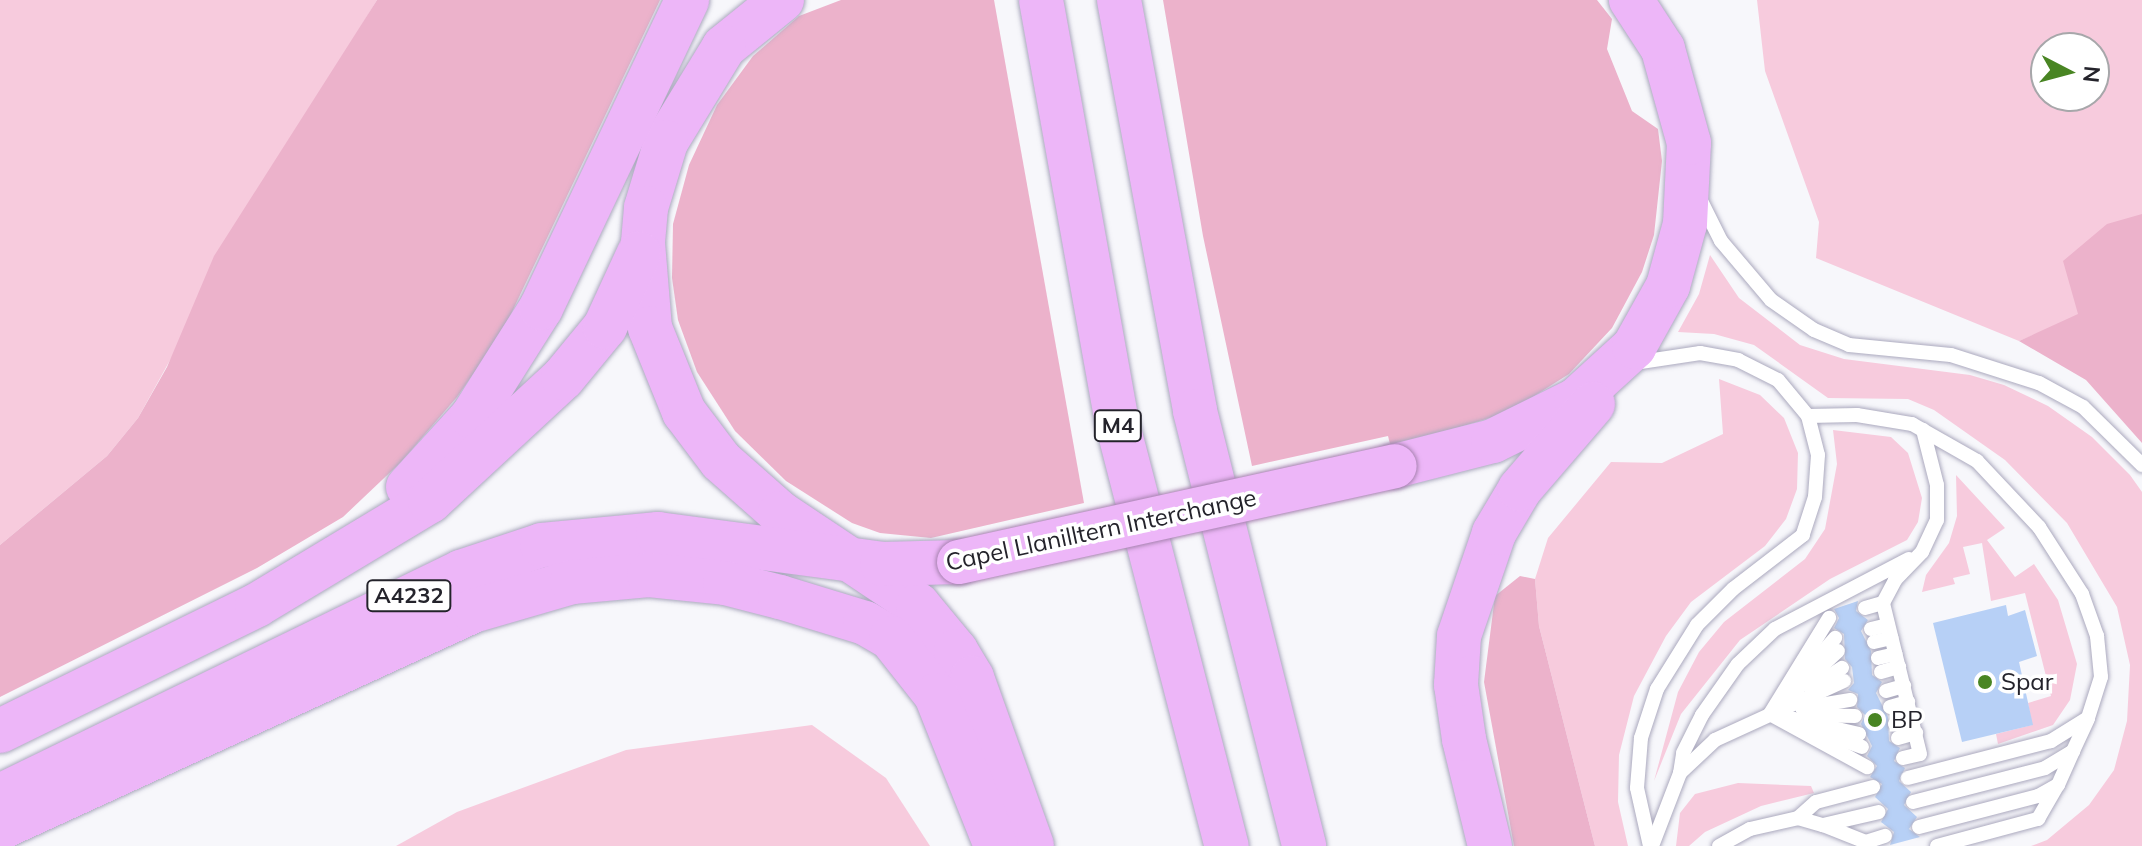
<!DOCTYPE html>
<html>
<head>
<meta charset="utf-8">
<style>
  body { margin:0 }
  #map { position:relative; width:2142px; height:846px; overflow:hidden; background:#f7f7fb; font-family:Mulish,sans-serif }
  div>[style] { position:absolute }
  .green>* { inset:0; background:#f7cbdd }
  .forest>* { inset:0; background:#ecb2cb }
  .building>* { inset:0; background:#b7d0f6 }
  .roads { filter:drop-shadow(0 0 2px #aba9be) drop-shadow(0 0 2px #aba9be) }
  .lane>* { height:14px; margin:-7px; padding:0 7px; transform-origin:7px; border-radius:7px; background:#fff }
  .highway>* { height:44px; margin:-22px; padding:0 22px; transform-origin:22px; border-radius:22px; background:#edb6f8 }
  .bridges { filter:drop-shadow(0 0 2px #a783b0) drop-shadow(0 0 2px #a783b0) }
  .highway-bridge>* { height:44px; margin:-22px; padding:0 22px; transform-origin:22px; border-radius:22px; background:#edb6f8 }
  .dots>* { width:22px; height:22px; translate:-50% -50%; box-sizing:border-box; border:4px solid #fff; border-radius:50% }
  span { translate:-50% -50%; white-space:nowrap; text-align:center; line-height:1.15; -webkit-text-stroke:7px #fff; paint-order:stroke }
  .shield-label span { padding:2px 6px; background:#fff; border:2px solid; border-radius:6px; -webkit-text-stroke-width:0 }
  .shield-label { font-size:22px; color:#24232b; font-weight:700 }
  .street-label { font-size:24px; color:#24232b }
  .poi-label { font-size:24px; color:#24232b }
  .left { translate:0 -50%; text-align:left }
  .north { position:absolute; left:2030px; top:32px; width:80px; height:80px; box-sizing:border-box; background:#fff; border:2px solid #a7a7aa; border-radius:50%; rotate:96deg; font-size:22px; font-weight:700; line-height:32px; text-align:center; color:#24232b }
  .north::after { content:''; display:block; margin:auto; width:28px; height:36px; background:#498523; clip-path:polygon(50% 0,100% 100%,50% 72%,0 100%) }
</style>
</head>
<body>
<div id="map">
  <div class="green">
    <div style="clip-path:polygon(0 0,377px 0,298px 129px,138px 418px,107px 456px,0 545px)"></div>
    <div style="clip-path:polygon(evenodd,1757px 0,2142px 0,2142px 289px,2019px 341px,1816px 258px,1819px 222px,1765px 71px,1757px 0,2046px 48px,2094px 48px,2094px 96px,2046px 96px,2046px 48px)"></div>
    <div style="clip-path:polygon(1710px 255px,1739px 298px,1800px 345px,1844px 359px,1970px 375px,2004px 385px,2048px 406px,2092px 437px,2130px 475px,2142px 492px,2142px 846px,2031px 846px,2047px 840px,2089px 805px,2114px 770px,2127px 721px,2130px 665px,2117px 607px,2067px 523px,2005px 460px,1934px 410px,1908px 399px,1828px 398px,1754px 345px,1714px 334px,1678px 332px,1699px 294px)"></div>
    <div style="clip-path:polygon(1719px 379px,1760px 395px,1784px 418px,1798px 453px,1797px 489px,1786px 519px,1765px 546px,1691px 602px,1666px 636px,1634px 696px,1619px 755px,1618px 802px,1628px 846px,1595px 846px,1539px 626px,1535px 579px,1548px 538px,1611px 462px,1662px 463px,1723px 434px)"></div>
    <div style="clip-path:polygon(1833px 430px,1891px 437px,1908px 453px,1922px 498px,1918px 522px,1907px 540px,1830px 579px,1740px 640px,1681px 714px,1654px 781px,1678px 692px,1699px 652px,1724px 622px,1805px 559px,1825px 529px,1837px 464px)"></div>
    <div style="clip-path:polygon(1956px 475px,2005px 528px,1987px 540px,2015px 577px,2034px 564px,2058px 600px,2077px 664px,2070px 700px,2053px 725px,1998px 744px,1996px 734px,2032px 725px,2028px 703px,2051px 696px,2025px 593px,1991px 601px,1982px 543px,1963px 547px,1970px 574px,1953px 578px,1955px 584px,1922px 592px,1926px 575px,1949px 543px,1957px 516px)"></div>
    <div style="clip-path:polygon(812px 725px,886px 778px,930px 846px,396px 846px,457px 812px,626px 750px)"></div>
    <div style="clip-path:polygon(1738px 783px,1811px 786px,1814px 793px,1761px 806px,1705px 832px,1689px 846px,1676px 846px,1680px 813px,1695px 794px)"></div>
  </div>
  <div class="forest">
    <div style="clip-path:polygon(377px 0,660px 0,502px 333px,457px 397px,401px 462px,343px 517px,257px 568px,0 697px,0 545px,107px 456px,138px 418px,167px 367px,214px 256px)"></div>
    <div style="clip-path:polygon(841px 0,994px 0,1084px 503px,931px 538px,880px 533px,852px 523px,786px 481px,735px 431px,697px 372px,678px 320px,672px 278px,673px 224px,689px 165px,717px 105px,753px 56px,799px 16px)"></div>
    <div style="clip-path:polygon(1163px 0,1597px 0,1612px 19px,1607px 49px,1632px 111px,1658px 129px,1662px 161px,1654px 235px,1642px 272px,1612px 328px,1569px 374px,1509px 412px,1391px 448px,1388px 436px,1252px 466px,1203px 236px)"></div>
    <div style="clip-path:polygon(2142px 214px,2142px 443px,2086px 380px,2019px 341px,2078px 314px,2063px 261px,2107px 224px)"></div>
    <div style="clip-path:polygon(1520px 576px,1535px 579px,1539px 626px,1595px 846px,1514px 846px,1484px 682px,1495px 596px)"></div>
  </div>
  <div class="building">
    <div style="clip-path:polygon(1858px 601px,1856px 611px,1868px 620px,1861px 631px,1871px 651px,1872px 675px,1882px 682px,1876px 693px,1888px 717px,1889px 741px,1900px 748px,1894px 761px,1905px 768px,1899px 781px,1911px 792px,1904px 805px,1917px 817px,1909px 829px,1920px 837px,1890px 845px,1894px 832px,1881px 822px,1888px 809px,1875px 797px,1882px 784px,1870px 777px,1877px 766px,1867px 756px,1872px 746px,1861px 724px,1865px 715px,1857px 707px,1858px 694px,1848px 690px,1854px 683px,1852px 667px,1845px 659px,1844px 634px,1834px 628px,1839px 618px,1834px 609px)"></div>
    <div style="clip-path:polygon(2006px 605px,2008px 616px,2025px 610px,2037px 656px,2019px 662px,2033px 725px,1962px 742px,1933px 623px)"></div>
  </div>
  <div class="roads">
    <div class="lane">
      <div style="left:1699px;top:197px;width:49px;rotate:63.4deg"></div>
      <div style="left:1721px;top:241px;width:77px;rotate:49.7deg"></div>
      <div style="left:1771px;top:300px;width:52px;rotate:34.9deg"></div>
      <div style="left:1814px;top:330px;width:38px;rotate:23deg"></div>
      <div style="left:1849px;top:345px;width:102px;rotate:5.6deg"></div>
      <div style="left:1951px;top:355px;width:92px;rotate:17.7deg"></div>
      <div style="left:2039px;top:383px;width:50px;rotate:28.6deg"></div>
      <div style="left:2083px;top:407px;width:83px;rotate:44.5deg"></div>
      <div style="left:1634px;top:363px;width:67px;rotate:-8.6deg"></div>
      <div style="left:1700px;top:353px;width:39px;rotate:10deg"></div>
      <div style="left:1738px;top:360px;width:45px;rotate:26.6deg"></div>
      <div style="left:1778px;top:380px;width:47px;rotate:50.2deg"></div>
      <div style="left:1808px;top:416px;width:40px;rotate:75.6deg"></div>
      <div style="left:1818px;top:455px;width:42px;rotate:94.1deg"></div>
      <div style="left:1815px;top:497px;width:40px;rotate:108deg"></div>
      <div style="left:1803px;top:535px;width:88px;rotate:142.4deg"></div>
      <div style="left:1733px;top:589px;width:51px;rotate:135deg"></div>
      <div style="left:1697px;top:625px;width:75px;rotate:122deg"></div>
      <div style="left:1657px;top:689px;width:52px;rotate:108.1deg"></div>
      <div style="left:1641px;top:738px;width:50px;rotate:94.6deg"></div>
      <div style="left:1637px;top:788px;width:59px;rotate:77.4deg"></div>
      <div style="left:1808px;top:416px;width:49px;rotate:-1.2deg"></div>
      <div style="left:1857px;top:415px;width:56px;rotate:9.3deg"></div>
      <div style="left:1912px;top:424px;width:75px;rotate:29.6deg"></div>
      <div style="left:1977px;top:461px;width:91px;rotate:46.8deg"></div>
      <div style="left:2039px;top:527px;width:80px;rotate:57.3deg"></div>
      <div style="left:2082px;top:594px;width:45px;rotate:70.3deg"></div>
      <div style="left:2097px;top:636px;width:41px;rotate:84.4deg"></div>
      <div style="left:2101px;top:677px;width:43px;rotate:107.6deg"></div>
      <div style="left:2088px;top:718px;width:44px;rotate:148.1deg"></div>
      <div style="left:2051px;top:741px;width:148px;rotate:165.5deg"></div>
      <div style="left:1865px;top:608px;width:19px;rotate:-16deg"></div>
      <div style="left:1871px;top:629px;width:17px;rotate:-13deg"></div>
      <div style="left:1874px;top:642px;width:18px;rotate:-13deg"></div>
      <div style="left:1878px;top:658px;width:18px;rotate:-13deg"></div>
      <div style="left:1881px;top:672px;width:19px;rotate:-16deg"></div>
      <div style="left:1801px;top:677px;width:52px;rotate:-48.9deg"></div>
      <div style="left:1811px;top:688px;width:37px;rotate:-33deg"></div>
      <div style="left:1886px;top:691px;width:19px;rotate:-16deg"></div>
      <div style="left:1785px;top:700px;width:72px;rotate:-42.8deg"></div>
      <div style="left:1890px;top:707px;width:19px;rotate:-16deg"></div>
      <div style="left:1802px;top:708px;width:49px;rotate:-9.5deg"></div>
      <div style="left:1770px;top:714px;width:113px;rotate:-58.4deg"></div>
      <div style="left:1770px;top:714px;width:111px;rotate:28.7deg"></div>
      <div style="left:1806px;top:715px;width:49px;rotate:1.2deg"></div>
      <div style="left:1786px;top:717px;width:75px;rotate:13.1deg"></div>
      <div style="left:1895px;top:724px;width:17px;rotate:-13deg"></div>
      <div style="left:1812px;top:729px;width:53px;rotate:19.8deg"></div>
      <div style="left:1898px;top:738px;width:19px;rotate:-16deg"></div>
      <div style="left:1903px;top:758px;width:17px;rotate:-13deg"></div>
      <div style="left:1920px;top:754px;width:155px;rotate:-103.8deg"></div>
      <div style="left:1883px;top:603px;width:26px;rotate:-62deg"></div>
      <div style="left:1895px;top:580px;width:39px;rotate:-46deg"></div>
      <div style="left:1922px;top:552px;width:35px;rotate:-65deg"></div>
      <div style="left:1937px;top:520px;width:35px;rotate:-90deg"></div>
      <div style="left:1937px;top:485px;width:57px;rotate:-104.3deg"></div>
      <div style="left:1680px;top:773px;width:20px;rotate:-81deg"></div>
      <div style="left:1683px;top:753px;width:42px;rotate:-63.4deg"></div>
      <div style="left:1702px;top:715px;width:62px;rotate:-54.8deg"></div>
      <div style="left:1738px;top:664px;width:51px;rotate:-43.4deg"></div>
      <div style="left:1775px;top:629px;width:151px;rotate:-27.6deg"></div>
      <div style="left:1913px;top:802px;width:136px;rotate:-14.4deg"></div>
      <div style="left:2045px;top:768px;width:33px;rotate:-31deg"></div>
      <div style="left:2073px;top:751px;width:35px;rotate:-65deg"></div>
      <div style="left:1798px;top:818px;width:26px;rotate:16deg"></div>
      <div style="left:1823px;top:825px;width:57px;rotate:-13.1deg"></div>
      <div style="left:1823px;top:825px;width:46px;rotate:21.6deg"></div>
      <div style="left:1866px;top:842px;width:20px;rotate:-18deg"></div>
      <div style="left:1919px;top:827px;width:123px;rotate:-14.6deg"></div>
      <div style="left:2038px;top:796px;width:23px;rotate:-29deg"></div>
      <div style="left:2058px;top:785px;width:37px;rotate:-66deg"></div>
      <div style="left:1652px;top:846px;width:78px;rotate:-69deg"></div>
      <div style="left:1680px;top:773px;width:48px;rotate:-43.3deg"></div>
      <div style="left:1715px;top:740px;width:142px;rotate:-24.6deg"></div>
      <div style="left:1719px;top:846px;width:35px;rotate:-29deg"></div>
      <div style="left:1750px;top:829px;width:49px;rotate:-12.9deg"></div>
      <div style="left:1798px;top:818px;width:24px;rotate:-42deg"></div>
      <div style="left:1816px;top:802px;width:59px;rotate:-14.7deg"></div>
      <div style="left:1937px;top:846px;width:105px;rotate:-15deg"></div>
      <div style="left:2038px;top:819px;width:39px;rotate:-60deg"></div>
    </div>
    <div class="highway">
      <div style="left:782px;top:0;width:75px;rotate:141deg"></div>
      <div style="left:724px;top:47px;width:111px;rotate:121.4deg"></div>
      <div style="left:666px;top:142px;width:69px;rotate:106.9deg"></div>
      <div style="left:646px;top:208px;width:35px;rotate:95deg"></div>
      <div style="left:643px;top:243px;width:85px;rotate:85.3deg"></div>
      <div style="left:650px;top:328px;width:91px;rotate:68deg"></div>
      <div style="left:684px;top:412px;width:61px;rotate:52.9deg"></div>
      <div style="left:721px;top:461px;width:79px;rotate:41.4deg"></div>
      <div style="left:780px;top:513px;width:166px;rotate:33.7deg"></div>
      <div style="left:918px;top:605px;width:60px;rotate:50.4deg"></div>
      <div style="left:956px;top:651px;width:31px;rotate:59deg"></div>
      <div style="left:972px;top:678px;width:178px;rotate:70.3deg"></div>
      <div style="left:1041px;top:0;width:429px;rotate:79.8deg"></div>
      <div style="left:1117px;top:422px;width:438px;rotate:75.5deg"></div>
      <div style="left:1119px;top:0;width:418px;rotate:79.5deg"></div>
      <div style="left:1195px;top:411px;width:448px;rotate:75.9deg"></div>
      <div style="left:1395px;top:466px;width:101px;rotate:-14.3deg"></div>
      <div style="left:1493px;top:441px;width:93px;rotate:-26.3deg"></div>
      <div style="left:1576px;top:400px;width:79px;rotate:-42.4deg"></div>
      <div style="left:1634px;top:347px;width:70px;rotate:-60.9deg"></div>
      <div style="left:1668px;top:286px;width:64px;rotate:-74.7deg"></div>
      <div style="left:1685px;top:224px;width:81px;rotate:-87.2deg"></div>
      <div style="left:1689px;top:143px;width:98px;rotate:-105.5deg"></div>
      <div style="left:1663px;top:49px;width:59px;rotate:-123.1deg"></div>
      <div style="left:408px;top:487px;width:95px;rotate:-47.6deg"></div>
      <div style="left:472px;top:417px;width:129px;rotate:-57.7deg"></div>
      <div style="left:541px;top:308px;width:341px;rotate:-64.6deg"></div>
      <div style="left:0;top:731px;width:286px;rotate:-26.1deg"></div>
      <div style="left:257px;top:605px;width:202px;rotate:-31deg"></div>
      <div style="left:430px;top:501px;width:181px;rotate:-42.8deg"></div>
      <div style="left:563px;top:378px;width:66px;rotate:-50.5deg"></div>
      <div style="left:605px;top:327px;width:81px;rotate:-65.3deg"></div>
      <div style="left:0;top:796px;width:513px;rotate:-25.92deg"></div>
      <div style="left:461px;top:572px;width:85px;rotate:-18.4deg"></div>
      <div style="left:542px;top:545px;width:117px;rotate:-5.4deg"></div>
      <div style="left:658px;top:534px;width:226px;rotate:7.6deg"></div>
      <div style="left:882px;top:564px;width:77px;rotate:-1.5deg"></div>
      <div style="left:0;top:828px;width:520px;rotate:-24.64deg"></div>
      <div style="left:473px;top:611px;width:103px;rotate:-16.3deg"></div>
      <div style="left:572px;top:582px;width:77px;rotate:-5.2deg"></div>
      <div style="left:649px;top:575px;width:76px;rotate:6deg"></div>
      <div style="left:725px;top:583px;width:57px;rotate:14.3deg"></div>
      <div style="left:780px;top:597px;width:89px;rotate:17deg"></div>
      <div style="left:865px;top:623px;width:30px;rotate:30deg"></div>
      <div style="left:891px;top:638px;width:73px;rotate:51.7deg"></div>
      <div style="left:936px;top:695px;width:162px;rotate:68.3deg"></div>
      <div style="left:1490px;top:846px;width:110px;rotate:-103.7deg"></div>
      <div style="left:1464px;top:739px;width:55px;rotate:-98.4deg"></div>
      <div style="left:1456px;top:685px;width:49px;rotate:-86.5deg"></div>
      <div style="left:1459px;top:636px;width:109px;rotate:-71.2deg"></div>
      <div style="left:1494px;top:533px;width:51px;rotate:-59.4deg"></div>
      <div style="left:1520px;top:489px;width:112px;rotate:-49.3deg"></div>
    </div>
  </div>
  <div class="bridges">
    <div class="highway-bridge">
      <div style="left:959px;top:562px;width:446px;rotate:-12.4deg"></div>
    </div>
  </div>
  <div class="dots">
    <div style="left:1985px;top:682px;background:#498523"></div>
    <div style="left:1875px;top:720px;background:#498523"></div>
  </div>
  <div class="shield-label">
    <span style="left:1118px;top:426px">M4</span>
    <span style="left:409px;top:596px">A4232</span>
  </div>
  <div class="street-label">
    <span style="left:1101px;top:530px;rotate:-12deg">Capel Llanilltern Interchange</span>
  </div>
  <div class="poi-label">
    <span class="left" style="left:2001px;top:682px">Spar</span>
    <span class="left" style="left:1891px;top:720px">BP</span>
  </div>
  <div class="north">N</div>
</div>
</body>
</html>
